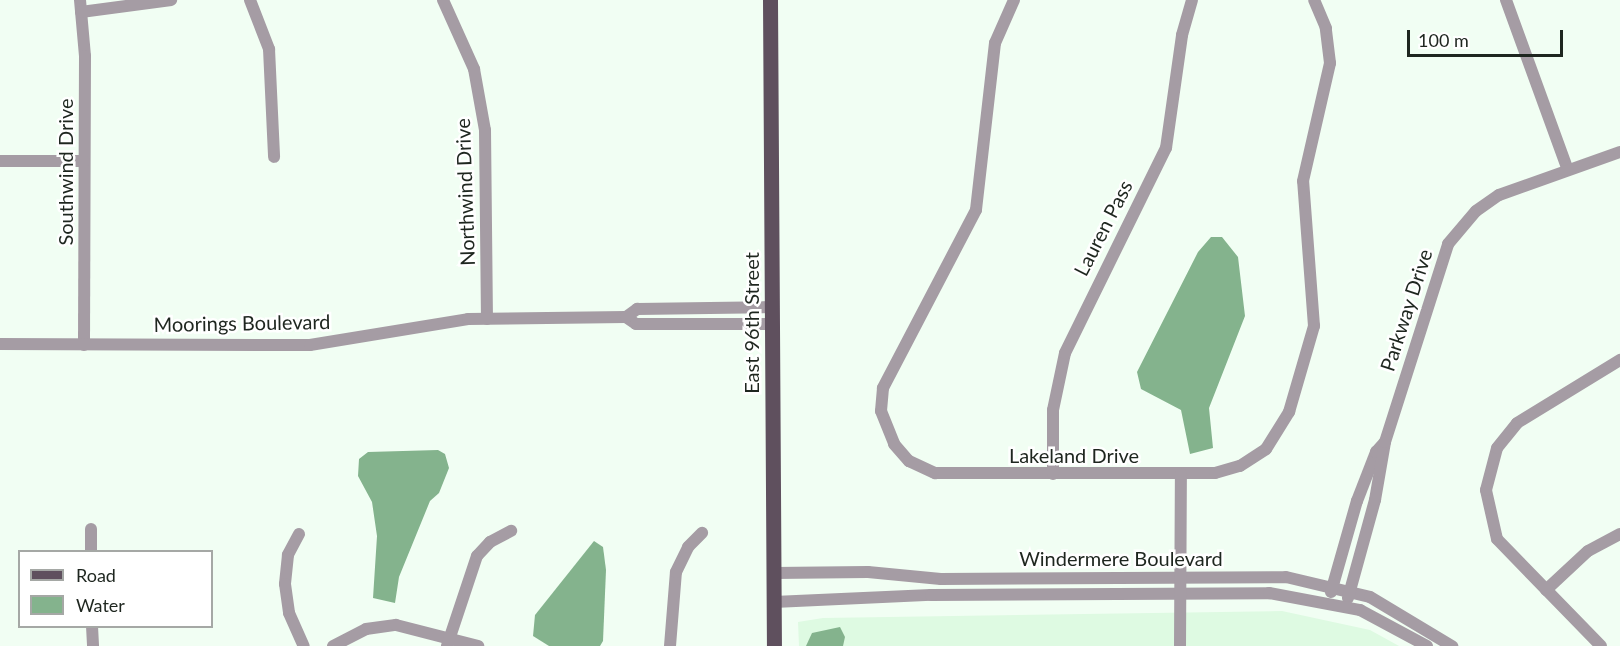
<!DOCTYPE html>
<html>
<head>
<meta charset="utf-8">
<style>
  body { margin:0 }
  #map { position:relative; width:1620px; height:646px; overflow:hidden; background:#f1fef3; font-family:Lato,sans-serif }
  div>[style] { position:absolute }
  .built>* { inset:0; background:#defae2 }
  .water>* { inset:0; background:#84b38d }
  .street>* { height:12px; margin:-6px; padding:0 6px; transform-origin:6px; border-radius:6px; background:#a59ca4 }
  .primary>* { height:15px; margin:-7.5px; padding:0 7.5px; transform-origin:7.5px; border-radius:7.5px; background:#5f505e }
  span { translate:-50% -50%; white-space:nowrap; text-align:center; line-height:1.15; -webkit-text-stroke:5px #fff; paint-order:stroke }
  .street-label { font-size:20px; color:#1e261f }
  .legend { position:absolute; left:18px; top:550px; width:195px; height:78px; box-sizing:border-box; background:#fff; border:2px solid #a5a8a5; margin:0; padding:8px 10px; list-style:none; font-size:18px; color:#1e261f }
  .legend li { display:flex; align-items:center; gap:12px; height:30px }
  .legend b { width:30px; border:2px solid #a5a8a5 }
  .scale { position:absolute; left:1407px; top:30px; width:156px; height:27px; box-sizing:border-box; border:3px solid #1e261f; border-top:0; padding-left:8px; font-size:18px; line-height:21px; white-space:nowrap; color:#1e261f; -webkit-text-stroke:4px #fff; paint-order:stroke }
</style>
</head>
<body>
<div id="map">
  <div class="built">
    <div style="clip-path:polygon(1282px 611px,1370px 630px,1399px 646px,799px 646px,798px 622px,823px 618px)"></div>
  </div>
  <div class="water">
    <div style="clip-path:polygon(1211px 237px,1222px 237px,1238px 257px,1245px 316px,1209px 408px,1213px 448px,1190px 454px,1181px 410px,1141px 389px,1137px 372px,1198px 252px)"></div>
    <div style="clip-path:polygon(438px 450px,445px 454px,449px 468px,439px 493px,430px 501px,399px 577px,395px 603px,373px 598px,377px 536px,372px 502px,358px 476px,359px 459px,368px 452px)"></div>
    <div style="clip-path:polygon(594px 541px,603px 547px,606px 570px,603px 641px,600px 646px,549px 646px,533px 636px,535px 615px)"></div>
    <div style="clip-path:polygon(840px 627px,845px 637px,843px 646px,806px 646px,812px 633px)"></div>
  </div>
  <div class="street">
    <div style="left:80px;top:0;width:56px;rotate:84.9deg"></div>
    <div style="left:85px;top:56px;width:289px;rotate:90.2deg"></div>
    <div style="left:250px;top:0;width:53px;rotate:68.8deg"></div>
    <div style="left:269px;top:49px;width:108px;rotate:87.3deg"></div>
    <div style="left:443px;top:0;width:76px;rotate:65.8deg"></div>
    <div style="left:474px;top:69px;width:62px;rotate:79.8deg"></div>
    <div style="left:485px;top:130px;width:189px;rotate:89.4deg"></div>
    <div style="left:1014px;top:0;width:47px;rotate:113.8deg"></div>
    <div style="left:995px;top:43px;width:168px;rotate:96.5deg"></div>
    <div style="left:976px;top:210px;width:201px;rotate:117.6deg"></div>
    <div style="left:883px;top:388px;width:23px;rotate:95deg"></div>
    <div style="left:881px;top:411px;width:35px;rotate:68deg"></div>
    <div style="left:894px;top:444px;width:23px;rotate:49deg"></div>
    <div style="left:909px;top:461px;width:29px;rotate:25deg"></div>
    <div style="left:935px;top:473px;width:280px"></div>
    <div style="left:1215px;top:473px;width:26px;rotate:-16deg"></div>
    <div style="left:1240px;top:466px;width:31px;rotate:-33deg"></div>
    <div style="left:1266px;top:449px;width:44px;rotate:-58.1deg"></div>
    <div style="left:1289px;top:412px;width:90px;rotate:-73.8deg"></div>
    <div style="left:1314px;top:326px;width:145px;rotate:-94.3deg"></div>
    <div style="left:1303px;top:181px;width:121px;rotate:-77.1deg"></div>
    <div style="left:1330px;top:63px;width:35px;rotate:-97deg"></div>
    <div style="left:1326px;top:28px;width:30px;rotate:-113deg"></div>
    <div style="left:1506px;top:0;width:179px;rotate:70deg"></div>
    <div style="left:81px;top:12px;width:91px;rotate:-7.6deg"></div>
    <div style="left:0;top:161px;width:84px"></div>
    <div style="left:626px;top:317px;width:12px;rotate:35deg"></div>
    <div style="left:636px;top:324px;width:136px"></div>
    <div style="left:0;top:344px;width:310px;rotate:0.2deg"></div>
    <div style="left:310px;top:345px;width:160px;rotate:-9.3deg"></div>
    <div style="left:468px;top:319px;width:158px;rotate:-0.7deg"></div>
    <div style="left:626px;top:317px;width:14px;rotate:-36deg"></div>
    <div style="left:637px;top:309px;width:135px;rotate:-0.8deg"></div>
    <div style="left:1053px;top:474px;width:64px;rotate:-90deg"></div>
    <div style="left:1053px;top:410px;width:58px;rotate:-78.1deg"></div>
    <div style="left:1065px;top:353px;width:229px;rotate:-63.8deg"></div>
    <div style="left:1166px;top:148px;width:114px;rotate:-81.9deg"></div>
    <div style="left:1182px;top:35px;width:36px;rotate:-74deg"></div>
    <div style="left:91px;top:529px;width:23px;rotate:90deg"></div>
    <div style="left:299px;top:534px;width:24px;rotate:118deg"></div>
    <div style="left:288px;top:555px;width:29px;rotate:96deg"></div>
    <div style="left:285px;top:584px;width:29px;rotate:82deg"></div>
    <div style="left:289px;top:613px;width:36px;rotate:66deg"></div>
    <div style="left:774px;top:573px;width:94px;rotate:-0.6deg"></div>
    <div style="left:868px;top:572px;width:73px;rotate:5.5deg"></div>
    <div style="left:941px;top:579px;width:345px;rotate:-0.3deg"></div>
    <div style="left:1286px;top:577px;width:86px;rotate:13.4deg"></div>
    <div style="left:1370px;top:597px;width:96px;rotate:30.9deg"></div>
    <div style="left:1546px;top:590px;width:57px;rotate:-42.9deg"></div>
    <div style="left:1588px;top:551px;width:36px;rotate:-28deg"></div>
    <div style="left:1331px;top:592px;width:95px;rotate:-74.1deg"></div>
    <div style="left:1357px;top:501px;width:53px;rotate:-68.8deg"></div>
    <div style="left:1376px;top:452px;width:13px;rotate:-48deg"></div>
    <div style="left:1348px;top:598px;width:102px;rotate:-74.6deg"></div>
    <div style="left:1375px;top:500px;width:59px;rotate:-80.2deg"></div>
    <div style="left:1385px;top:442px;width:208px;rotate:-72.3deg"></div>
    <div style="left:1448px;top:244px;width:43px;rotate:-49.7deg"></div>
    <div style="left:1476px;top:211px;width:28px;rotate:-35deg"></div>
    <div style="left:1499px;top:195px;width:128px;rotate:-19.6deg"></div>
    <div style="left:774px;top:602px;width:157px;rotate:-2.6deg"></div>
    <div style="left:931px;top:595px;width:338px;rotate:-0.3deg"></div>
    <div style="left:1269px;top:593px;width:93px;rotate:10.6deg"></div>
    <div style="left:1360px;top:610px;width:76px;rotate:28.2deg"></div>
    <div style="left:92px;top:626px;width:20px;rotate:87deg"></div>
    <div style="left:333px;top:646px;width:37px;rotate:-27deg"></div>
    <div style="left:366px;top:629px;width:30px;rotate:-8deg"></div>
    <div style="left:396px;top:625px;width:85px;rotate:14.4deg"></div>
    <div style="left:447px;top:646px;width:95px;rotate:-71.6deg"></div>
    <div style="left:477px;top:556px;width:19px;rotate:-47deg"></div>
    <div style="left:490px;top:542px;width:24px;rotate:-28deg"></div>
    <div style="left:670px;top:646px;width:74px;rotate:-85.4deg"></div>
    <div style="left:676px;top:572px;width:28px;rotate:-64deg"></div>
    <div style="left:688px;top:547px;width:20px;rotate:-45deg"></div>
    <div style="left:1180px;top:646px;width:172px;rotate:-89.7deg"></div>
    <div style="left:1601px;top:646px;width:149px;rotate:-134.2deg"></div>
    <div style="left:1497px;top:539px;width:50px;rotate:-102.7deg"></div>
    <div style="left:1486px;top:490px;width:43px;rotate:-75.3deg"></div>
    <div style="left:1497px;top:448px;width:32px;rotate:-51deg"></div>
    <div style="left:1517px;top:423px;width:121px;rotate:-31.5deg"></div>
  </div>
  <div class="primary">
    <div style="left:770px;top:0;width:646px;rotate:89.65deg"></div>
  </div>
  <div class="street-label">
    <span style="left:65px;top:172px;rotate:-90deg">Southwind Drive</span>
    <span style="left:465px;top:192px;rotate:-92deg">Northwind Drive</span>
    <span style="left:1103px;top:228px;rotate:-63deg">Lauren Pass</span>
    <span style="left:1406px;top:310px;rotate:-72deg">Parkway Drive</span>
    <span style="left:242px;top:323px;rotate:-1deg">Moorings Boulevard</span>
    <span style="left:751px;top:323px;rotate:-90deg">East 96th Street</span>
    <span style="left:1074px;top:455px">Lakeland Drive</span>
    <span style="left:1121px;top:558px">Windermere Boulevard</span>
  </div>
  <ul class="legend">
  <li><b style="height:8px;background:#5f505e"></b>Road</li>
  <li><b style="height:16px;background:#84b38d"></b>Water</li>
  </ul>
  <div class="scale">100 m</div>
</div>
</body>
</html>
